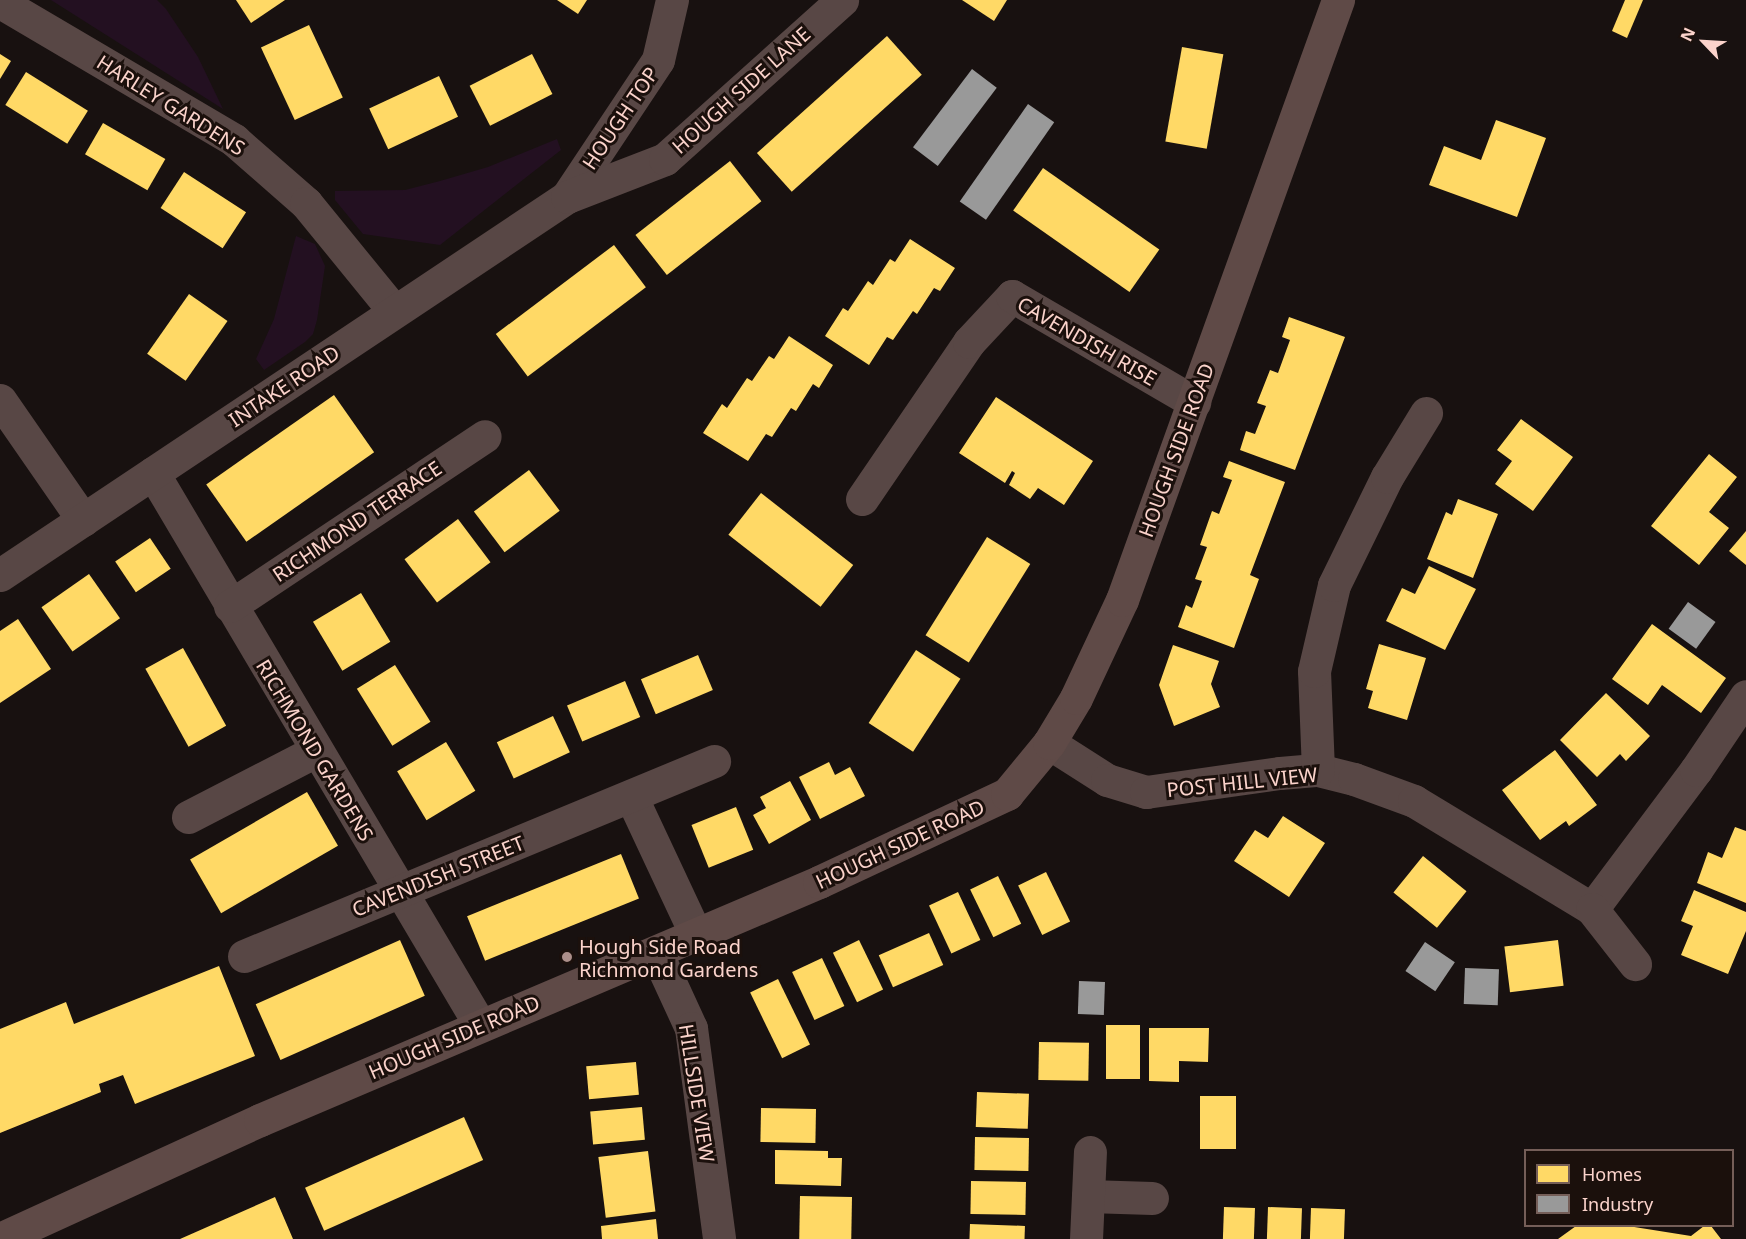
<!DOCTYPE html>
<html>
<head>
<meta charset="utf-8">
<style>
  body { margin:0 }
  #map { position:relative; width:1746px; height:1239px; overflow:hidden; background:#181110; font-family:"Noto Sans",sans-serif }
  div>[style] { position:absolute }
  .green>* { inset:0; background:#231021 }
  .homes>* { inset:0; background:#ffd966; transform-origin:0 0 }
  .industry>* { inset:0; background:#999; transform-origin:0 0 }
  .minor>* { height:33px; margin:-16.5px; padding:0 16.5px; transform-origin:16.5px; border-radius:16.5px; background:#584745 }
  .secondary>* { height:33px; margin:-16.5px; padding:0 16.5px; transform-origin:16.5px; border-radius:16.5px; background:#5f4a47 }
  .dots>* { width:16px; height:16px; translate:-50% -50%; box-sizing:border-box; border:3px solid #1b100c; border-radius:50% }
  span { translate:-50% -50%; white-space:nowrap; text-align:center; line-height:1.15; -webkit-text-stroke:6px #1b100c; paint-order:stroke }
  .street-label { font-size:20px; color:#fbd3cb }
  .poi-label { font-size:20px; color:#fbd3cb }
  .left { translate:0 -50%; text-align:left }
  .legend { position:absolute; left:1524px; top:1149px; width:210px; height:78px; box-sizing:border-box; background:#1b100c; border:2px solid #755e58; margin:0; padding:8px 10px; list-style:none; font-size:18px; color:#fbd3cb }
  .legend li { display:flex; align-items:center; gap:12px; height:30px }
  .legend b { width:30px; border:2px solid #755e58 }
  .north { position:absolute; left:1674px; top:12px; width:60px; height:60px; -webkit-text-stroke:4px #1b100c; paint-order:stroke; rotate:295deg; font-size:16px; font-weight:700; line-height:24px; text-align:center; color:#fbd3cb }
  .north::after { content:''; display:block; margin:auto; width:21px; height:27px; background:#fbd3cb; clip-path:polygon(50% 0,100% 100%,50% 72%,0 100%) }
</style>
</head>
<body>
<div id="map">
  <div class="green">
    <div style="clip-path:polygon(51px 0,157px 0,166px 9px,198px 57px,223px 109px)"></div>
    <div style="clip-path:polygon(557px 139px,561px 150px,440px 245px,363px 234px,335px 200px,335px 191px,405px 190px,440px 181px,488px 167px)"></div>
    <div style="clip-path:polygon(296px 236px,315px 244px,325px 266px,317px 320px,313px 334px,305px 342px,264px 370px,256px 359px,274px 319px)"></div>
  </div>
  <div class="homes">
    <div style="clip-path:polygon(236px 0,285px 0,251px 23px)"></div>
    <div style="clip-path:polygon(557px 0,587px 0,578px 14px)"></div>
    <div style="clip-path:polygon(962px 0,1007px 0,994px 21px)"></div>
    <div style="clip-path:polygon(1625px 0,1643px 0,1627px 38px,1612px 31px)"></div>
    <div style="left:309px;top:25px;width:80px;height:53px;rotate:65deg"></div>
    <div style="left:887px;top:36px;width:52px;height:175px;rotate:48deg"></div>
    <div style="left:1182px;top:47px;width:42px;height:96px;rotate:10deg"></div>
    <div style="clip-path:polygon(0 54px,11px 61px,0 79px)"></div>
    <div style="left:532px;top:54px;width:45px;height:70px;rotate:63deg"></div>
    <div style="left:26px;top:72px;width:73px;height:39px;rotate:32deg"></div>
    <div style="left:439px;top:76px;width:45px;height:77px;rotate:65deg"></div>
    <div style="clip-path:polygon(1496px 120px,1546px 138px,1517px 217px,1429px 185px,1444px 146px,1481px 160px)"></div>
    <div style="left:103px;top:123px;width:72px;height:36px;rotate:30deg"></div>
    <div style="left:730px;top:161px;width:51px;height:120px;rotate:52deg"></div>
    <div style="left:1043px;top:168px;width:142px;height:52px;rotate:35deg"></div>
    <div style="left:184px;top:172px;width:74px;height:43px;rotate:33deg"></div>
    <div style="clip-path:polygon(910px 239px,955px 268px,940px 291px,934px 288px,917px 314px,913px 311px,893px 340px,887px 337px,869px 365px,825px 336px,843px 308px,848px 311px,868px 281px,873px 285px,890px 259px,895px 262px)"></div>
    <div style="left:614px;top:245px;width:53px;height:148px;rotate:53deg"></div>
    <div style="left:189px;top:294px;width:47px;height:73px;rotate:35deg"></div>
    <div style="clip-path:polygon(1289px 317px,1345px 337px,1295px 470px,1240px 450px,1246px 431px,1255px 434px,1266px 406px,1257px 403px,1270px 370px,1278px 373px,1290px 340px,1282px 337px)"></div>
    <div style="clip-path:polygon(789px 336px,833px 365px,819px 388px,813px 384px,796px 411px,791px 408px,772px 437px,766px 434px,748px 461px,703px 433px,722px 404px,727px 408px,747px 378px,752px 381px,769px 356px,774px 359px)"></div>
    <div style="left:334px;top:395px;width:70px;height:156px;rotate:55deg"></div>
    <div style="clip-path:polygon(996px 397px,1093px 461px,1064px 505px,1038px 488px,1030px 499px,1009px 485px,1015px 473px,1012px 471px,1005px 483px,959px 453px)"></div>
    <div style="clip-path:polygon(1521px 419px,1573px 457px,1533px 511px,1495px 484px,1512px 461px,1497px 450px)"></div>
    <div style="clip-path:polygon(1709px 454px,1737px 477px,1709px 512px,1729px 528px,1699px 565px,1651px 526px)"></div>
    <div style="clip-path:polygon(1229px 461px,1285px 482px,1250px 575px,1259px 579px,1234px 648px,1178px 627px,1186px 605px,1192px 608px,1202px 581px,1195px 579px,1207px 547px,1200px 545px,1212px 511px,1219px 514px,1232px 480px,1223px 477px)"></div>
    <div style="left:529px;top:470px;width:51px;height:69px;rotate:53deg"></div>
    <div style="left:761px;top:493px;width:117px;height:53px;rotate:38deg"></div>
    <div style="clip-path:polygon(1458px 499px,1498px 514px,1473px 578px,1427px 559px,1446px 512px,1452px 515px)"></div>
    <div style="left:458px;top:519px;width:54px;height:67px;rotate:53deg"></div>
    <div style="clip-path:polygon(1746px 531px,1746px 565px,1729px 551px)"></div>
    <div style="left:987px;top:537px;width:51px;height:116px;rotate:32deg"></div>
    <div style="left:150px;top:538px;width:37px;height:42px;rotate:56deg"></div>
    <div style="clip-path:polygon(1429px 566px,1476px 589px,1445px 650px,1386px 621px,1402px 588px,1415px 594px)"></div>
    <div style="left:89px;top:574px;width:54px;height:58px;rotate:55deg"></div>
    <div style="left:361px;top:593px;width:57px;height:56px;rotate:59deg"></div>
    <div style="clip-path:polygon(18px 619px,51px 669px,0 703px,0 631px)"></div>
    <div style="clip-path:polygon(1652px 624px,1726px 678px,1701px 713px,1662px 685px,1648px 705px,1612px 679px)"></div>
    <div style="clip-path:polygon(1379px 644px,1426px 658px,1407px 720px,1368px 708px,1373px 691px,1366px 689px)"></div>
    <div style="clip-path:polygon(1173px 645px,1219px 661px,1211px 684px,1220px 707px,1174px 726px,1159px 685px)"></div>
    <div style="left:183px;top:648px;width:89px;height:43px;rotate:61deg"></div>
    <div style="left:916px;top:650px;width:53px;height:87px;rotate:33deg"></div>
    <div style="left:698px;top:655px;width:38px;height:62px;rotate:67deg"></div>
    <div style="left:395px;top:665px;width:67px;height:45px;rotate:58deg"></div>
    <div style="left:625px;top:681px;width:39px;height:63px;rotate:67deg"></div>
    <div style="clip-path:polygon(1606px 693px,1650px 736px,1626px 761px,1620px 754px,1597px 777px,1560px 740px)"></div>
    <div style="left:553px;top:716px;width:40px;height:62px;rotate:65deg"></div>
    <div style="left:446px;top:742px;width:57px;height:57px;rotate:59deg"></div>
    <div style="clip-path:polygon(1555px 750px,1597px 805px,1569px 826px,1566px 821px,1540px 840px,1502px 790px)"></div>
    <div style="clip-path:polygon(829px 762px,835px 775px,850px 767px,865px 796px,820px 819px,799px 777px)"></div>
    <div style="clip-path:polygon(790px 781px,811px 820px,769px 844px,753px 815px,766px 808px,760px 797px)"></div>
    <div style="left:307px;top:792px;width:62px;height:135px;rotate:60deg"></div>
    <div style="left:736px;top:807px;width:46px;height:48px;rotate:68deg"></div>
    <div style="clip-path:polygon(1283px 816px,1325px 843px,1289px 897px,1234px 861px,1255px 830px,1268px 838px)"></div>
    <div style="clip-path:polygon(1735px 827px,1746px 831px,1746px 903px,1697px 883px,1708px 852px,1722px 858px)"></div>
    <div style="left:621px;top:854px;width:48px;height:166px;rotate:68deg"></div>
    <div style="left:1423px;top:856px;width:56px;height:47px;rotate:39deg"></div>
    <div style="left:1046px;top:872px;width:55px;height:31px;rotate:64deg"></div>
    <div style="left:998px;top:876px;width:53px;height:31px;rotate:64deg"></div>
    <div style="clip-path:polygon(1694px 890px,1746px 912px,1746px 931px,1728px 974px,1681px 955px,1693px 926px,1681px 921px)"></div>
    <div style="left:958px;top:892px;width:53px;height:32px;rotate:65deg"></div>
    <div style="left:929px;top:933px;width:35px;height:55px;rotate:66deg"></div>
    <div style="left:400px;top:940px;width:61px;height:158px;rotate:66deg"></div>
    <div style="left:859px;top:940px;width:55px;height:29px;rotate:64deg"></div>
    <div style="left:1558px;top:940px;width:46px;height:54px;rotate:83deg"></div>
    <div style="left:822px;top:958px;width:53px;height:33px;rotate:65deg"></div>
    <div style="clip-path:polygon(219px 966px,255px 1056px,135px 1104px,123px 1075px,99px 1084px,101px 1092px,0 1133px,0 1029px,66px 1002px,74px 1024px)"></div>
    <div style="left:778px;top:979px;width:73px;height:31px;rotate:64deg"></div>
    <div style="left:1106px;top:1025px;width:34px;height:54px"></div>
    <div style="clip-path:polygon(1149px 1028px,1209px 1028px,1208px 1062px,1179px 1061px,1179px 1082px,1149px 1081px)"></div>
    <div style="left:1039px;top:1042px;width:50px;height:38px;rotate:1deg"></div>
    <div style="left:636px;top:1062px;width:33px;height:50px;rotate:85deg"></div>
    <div style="left:977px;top:1092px;width:52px;height:35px;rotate:2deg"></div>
    <div style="left:1200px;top:1096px;width:36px;height:53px"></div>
    <div style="left:642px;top:1107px;width:33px;height:52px;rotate:85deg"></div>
    <div style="left:761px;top:1108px;width:55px;height:34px;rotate:1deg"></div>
    <div style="left:464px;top:1117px;width:47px;height:174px;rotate:66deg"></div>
    <div style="left:975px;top:1137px;width:54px;height:33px;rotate:1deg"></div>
    <div style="clip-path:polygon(775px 1150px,828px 1151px,828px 1158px,842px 1158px,841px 1186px,775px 1184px)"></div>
    <div style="left:648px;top:1151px;width:61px;height:50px;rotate:83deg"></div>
    <div style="left:971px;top:1181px;width:55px;height:33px;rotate:1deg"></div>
    <div style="left:800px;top:1196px;width:52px;height:43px;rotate:1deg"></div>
    <div style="clip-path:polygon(275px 1197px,293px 1239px,180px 1239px,248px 1209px)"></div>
    <div style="left:1224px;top:1207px;width:31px;height:32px;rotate:2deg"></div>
    <div style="left:1268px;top:1207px;width:34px;height:32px;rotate:2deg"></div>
    <div style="left:1311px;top:1208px;width:34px;height:31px;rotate:2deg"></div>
    <div style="clip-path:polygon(656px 1219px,658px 1239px,602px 1239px,601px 1226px)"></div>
    <div style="left:970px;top:1224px;width:55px;height:15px;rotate:2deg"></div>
    <div style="clip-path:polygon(1576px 1226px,1628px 1226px,1691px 1236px,1704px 1226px,1711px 1226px,1721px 1239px,1558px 1239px)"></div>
  </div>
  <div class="industry">
    <div style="left:972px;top:69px;width:31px;height:98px;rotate:37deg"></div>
    <div style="left:1028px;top:104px;width:32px;height:119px;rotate:35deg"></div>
    <div style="left:1688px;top:602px;width:34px;height:33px;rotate:36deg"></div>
    <div style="left:1425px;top:942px;width:36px;height:35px;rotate:34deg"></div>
    <div style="left:1465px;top:968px;width:34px;height:36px;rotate:2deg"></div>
    <div style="left:1079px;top:981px;width:26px;height:33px;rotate:2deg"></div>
  </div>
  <div class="minor">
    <div style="left:0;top:2px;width:272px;rotate:30.5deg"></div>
    <div style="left:234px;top:140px;width:96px;rotate:41.2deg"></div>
    <div style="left:306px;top:203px;width:139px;rotate:50.8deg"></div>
    <div style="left:567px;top:197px;width:164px;rotate:-56.4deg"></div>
    <div style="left:658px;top:60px;width:62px;rotate:-76.9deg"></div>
    <div style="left:0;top:400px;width:146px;rotate:55.3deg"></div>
    <div style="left:153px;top:473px;width:642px;rotate:59.36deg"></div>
    <div style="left:862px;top:499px;width:190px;rotate:-55.7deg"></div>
    <div style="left:969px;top:342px;width:63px;rotate:-46.9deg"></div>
    <div style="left:1012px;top:296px;width:211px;rotate:30.2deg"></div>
    <div style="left:0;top:575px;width:681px;rotate:-33.69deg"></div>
    <div style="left:567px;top:197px;width:105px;rotate:-21.2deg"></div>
    <div style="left:665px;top:159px;width:238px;rotate:-41.9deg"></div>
    <div style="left:230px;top:606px;width:306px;rotate:-33.7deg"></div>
    <div style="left:1049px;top:743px;width:69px;rotate:32.5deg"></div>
    <div style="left:1107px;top:780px;width:41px;rotate:17.1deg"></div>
    <div style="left:1146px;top:792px;width:135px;rotate:-8.1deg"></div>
    <div style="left:1280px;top:773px;width:38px;rotate:-5deg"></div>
    <div style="left:1318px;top:770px;width:37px;rotate:14deg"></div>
    <div style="left:1354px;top:779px;width:64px;rotate:20.1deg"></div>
    <div style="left:1414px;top:801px;width:208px;rotate:31.2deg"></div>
    <div style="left:1592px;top:909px;width:174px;rotate:-53.2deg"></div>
    <div style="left:1696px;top:770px;width:89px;rotate:-56deg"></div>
    <div style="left:1318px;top:770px;width:99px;rotate:-92.3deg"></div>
    <div style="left:1314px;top:671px;width:88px;rotate:-76.9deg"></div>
    <div style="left:1334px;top:585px;width:120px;rotate:-63.9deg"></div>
    <div style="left:1387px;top:477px;width:75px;rotate:-58.6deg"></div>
    <div style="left:631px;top:796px;width:153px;rotate:64.9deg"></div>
    <div style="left:188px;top:817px;width:144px;rotate:-27.3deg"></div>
    <div style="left:1592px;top:909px;width:70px;rotate:52deg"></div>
    <div style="left:656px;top:952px;width:84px;rotate:65.3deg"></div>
    <div style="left:691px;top:1028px;width:213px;rotate:82.4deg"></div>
    <div style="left:244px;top:956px;width:509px;rotate:-22.53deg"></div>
    <div style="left:1088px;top:1196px;width:64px;rotate:1.8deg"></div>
    <div style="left:1086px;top:1239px;width:87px;rotate:-87.4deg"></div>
  </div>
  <div class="secondary">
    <div style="left:0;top:1239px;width:286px;rotate:-24.6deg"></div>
    <div style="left:260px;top:1120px;width:608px;rotate:-23.06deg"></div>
    <div style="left:819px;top:882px;width:208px;rotate:-25.1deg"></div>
    <div style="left:1007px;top:794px;width:66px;rotate:-50.5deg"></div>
    <div style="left:1049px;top:743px;width:52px;rotate:-59deg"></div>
    <div style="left:1076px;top:698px;width:108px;rotate:-64.9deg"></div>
    <div style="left:1122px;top:600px;width:638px;rotate:-70.2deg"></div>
  </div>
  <div class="dots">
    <div style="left:567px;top:957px;background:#ac8f8a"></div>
  </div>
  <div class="street-label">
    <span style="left:741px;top:90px;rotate:-42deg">HOUGH SIDE LANE</span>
    <span style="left:171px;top:105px;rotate:32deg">HARLEY GARDENS</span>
    <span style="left:620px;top:118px;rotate:-56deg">HOUGH TOP</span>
    <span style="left:1087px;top:341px;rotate:30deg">CAVENDISH RISE</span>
    <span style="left:284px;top:386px;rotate:-34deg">INTAKE ROAD</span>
    <span style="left:1176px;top:450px;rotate:-70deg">HOUGH SIDE ROAD</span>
    <span style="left:357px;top:521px;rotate:-34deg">RICHMOND TERRACE</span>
    <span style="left:315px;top:750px;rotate:59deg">RICHMOND GARDENS</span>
    <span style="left:1242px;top:782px;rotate:-6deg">POST HILL VIEW</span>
    <span style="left:900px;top:844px;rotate:-25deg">HOUGH SIDE ROAD</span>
    <span style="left:438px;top:876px;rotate:-22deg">CAVENDISH STREET</span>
    <span style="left:454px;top:1037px;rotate:-23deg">HOUGH SIDE ROAD</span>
    <span style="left:697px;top:1093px;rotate:81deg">HILLSIDE VIEW</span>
  </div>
  <div class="poi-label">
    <span class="left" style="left:579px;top:958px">Hough Side Road<br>Richmond Gardens</span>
  </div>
  <ul class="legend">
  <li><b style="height:16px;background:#ffd966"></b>Homes</li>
  <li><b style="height:16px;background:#999"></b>Industry</li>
  </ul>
  <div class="north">N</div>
</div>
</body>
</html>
